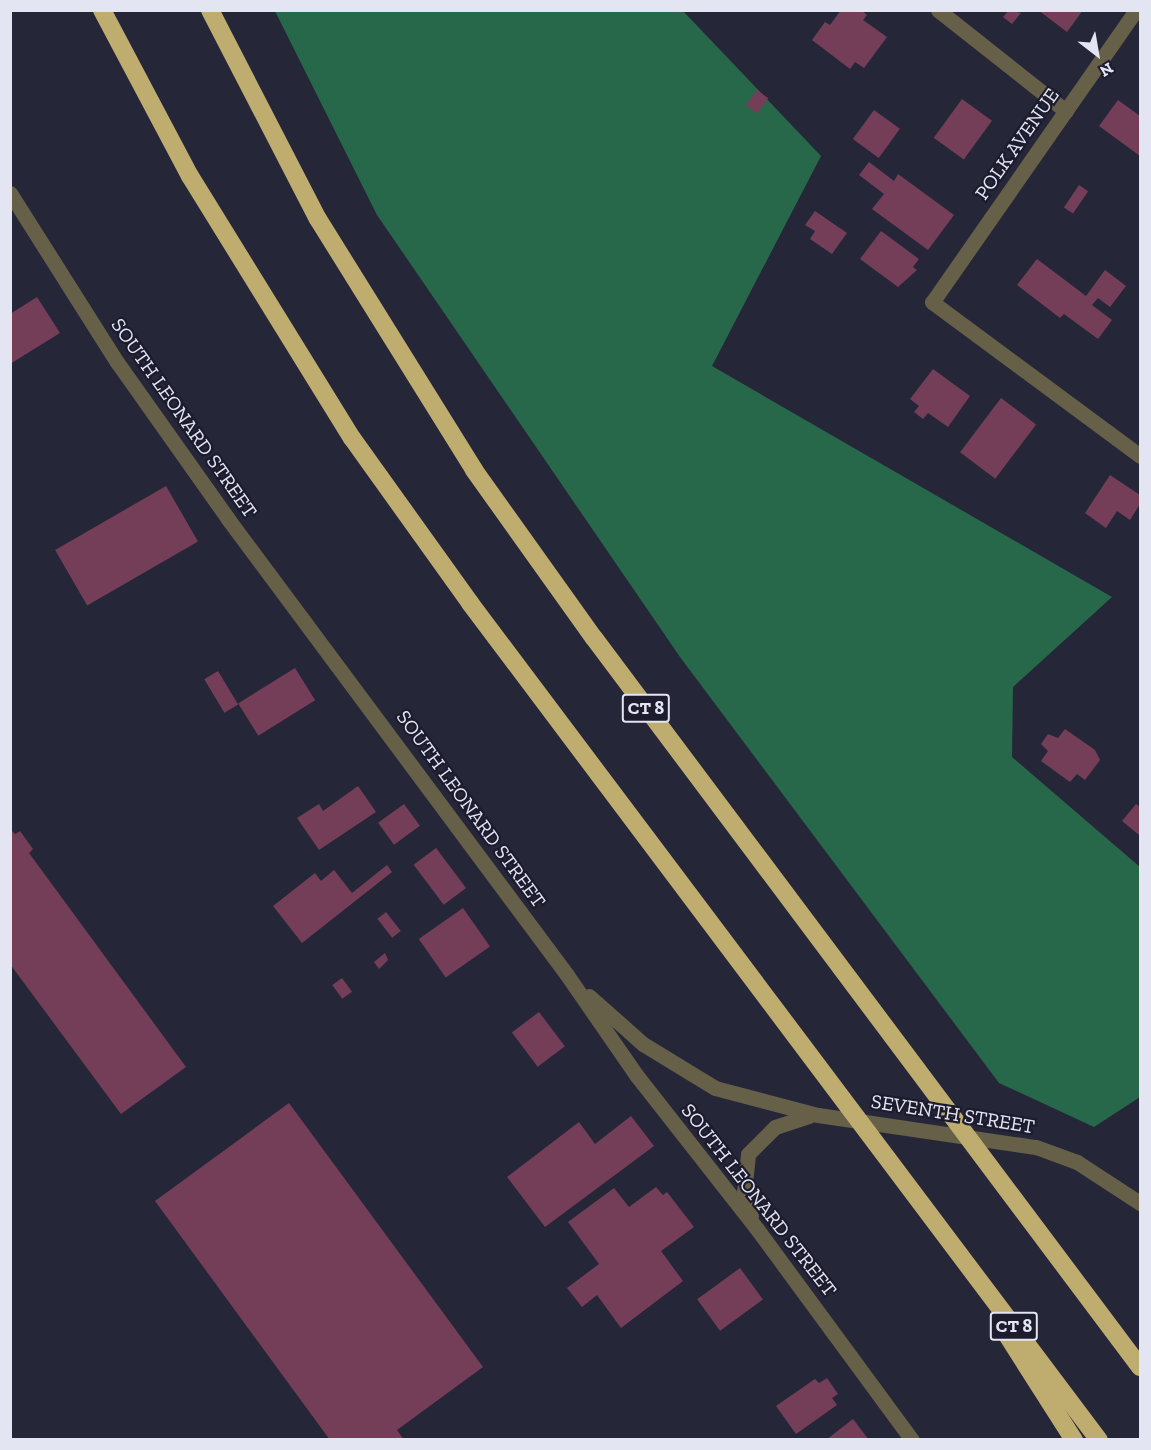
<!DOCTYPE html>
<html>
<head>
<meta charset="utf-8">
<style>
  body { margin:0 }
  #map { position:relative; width:1151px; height:1450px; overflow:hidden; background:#262639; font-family:"Zilla Slab",serif }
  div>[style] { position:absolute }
  .forest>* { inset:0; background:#27684b }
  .building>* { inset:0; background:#743e59; transform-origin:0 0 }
  .street>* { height:15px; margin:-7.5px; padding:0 7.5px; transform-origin:7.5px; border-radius:7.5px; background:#676048 }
  .highway>* { height:18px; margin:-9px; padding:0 9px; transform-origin:9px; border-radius:9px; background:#bfad70 }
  span { translate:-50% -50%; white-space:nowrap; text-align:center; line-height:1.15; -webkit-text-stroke:4.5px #1c1c2e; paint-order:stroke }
  .shield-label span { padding:2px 4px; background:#1c1c2e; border:2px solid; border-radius:4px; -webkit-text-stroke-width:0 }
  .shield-label { font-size:18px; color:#e4e5f2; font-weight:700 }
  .street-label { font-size:20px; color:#e4e5f2 }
  .frame { position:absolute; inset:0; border:12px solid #e4e5f2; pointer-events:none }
  .north { position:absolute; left:1067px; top:24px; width:60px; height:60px; -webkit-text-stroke:4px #1c1c2e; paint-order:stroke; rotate:149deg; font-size:16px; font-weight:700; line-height:24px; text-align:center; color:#e4e5f2 }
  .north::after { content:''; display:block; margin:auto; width:21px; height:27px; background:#e4e5f2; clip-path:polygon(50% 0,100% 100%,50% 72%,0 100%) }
</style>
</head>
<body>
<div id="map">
  <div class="forest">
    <div style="clip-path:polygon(275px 11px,683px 11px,821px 156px,712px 366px,1112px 597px,1013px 687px,1012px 757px,1140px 867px,1140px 1097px,1094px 1127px,999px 1083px,680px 657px,377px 215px)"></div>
  </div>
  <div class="building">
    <div style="clip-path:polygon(841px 10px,861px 10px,867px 15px,863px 20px,887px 37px,864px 68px,855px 62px,850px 69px,812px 40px,825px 22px,830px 25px)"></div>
    <div style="clip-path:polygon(1009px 10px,1021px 13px,1012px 24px,1003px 17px)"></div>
    <div style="clip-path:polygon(1038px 10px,1083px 10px,1067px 32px)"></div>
    <div style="left:757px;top:90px;width:14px;height:19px;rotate:36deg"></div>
    <div style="left:962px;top:99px;width:37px;height:48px;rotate:36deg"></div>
    <div style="clip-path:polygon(1118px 100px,1140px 116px,1140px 156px,1099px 126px)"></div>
    <div style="left:874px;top:110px;width:32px;height:36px;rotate:36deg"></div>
    <div style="clip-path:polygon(869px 162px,894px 181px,898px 174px,954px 215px,928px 250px,872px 209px,884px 194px,859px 175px)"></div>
    <div style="left:1079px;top:185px;width:11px;height:27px;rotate:34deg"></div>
    <div style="clip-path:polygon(815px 211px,847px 233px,832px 254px,810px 239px,815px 231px,805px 225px)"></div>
    <div style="clip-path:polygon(881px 231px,919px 259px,913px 267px,917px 270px,898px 287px,860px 259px)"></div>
    <div style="clip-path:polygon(1037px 259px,1086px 296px,1105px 270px,1126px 286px,1110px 307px,1098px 298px,1092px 305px,1112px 320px,1098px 339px,1064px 314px,1060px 318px,1017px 285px)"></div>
    <div style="clip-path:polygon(37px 297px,60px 333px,10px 364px,10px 314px)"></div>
    <div style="clip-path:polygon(933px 369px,970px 396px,948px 427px,928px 413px,923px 419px,914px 412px,919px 406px,910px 399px)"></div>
    <div style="left:1001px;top:398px;width:44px;height:68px;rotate:37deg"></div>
    <div style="clip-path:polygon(1110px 475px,1140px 495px,1140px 504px,1130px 520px,1117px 511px,1106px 528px,1085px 513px)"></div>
    <div style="left:166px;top:486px;width:64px;height:128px;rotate:60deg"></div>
    <div style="left:295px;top:668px;width:38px;height:67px;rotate:58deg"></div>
    <div style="left:218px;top:671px;width:39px;height:16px;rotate:59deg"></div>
    <div style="clip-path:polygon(1065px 729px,1095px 750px,1100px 760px,1085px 780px,1077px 774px,1070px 782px,1041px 761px,1048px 751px,1041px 744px,1048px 734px,1058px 738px)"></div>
    <div style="clip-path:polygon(358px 786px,376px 812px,319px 850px,297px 818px,319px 804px,323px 811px)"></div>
    <div style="left:404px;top:804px;width:27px;height:32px;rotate:54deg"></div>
    <div style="clip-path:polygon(1136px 804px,1140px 807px,1139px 835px,1122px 821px)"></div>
    <div style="clip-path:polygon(10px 829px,15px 834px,20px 831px,33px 849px,29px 853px,186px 1067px,121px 1114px,10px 964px)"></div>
    <div style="left:436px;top:848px;width:50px;height:28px;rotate:53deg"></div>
    <div style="clip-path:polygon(387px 865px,392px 872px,302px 943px,273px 906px,315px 873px,321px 881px,334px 870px,352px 893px)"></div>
    <div style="left:463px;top:908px;width:47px;height:54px;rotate:55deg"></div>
    <div style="left:386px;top:912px;width:24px;height:11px;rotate:52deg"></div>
    <div style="clip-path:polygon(385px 953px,388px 960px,379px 969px,374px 962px)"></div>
    <div style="left:342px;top:978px;width:17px;height:12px;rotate:54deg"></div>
    <div style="left:539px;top:1012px;width:43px;height:34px;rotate:53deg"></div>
    <div style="clip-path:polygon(289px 1103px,483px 1367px,397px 1430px,404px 1440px,330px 1440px,155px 1201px)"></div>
    <div style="clip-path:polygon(631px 1116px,654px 1146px,545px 1227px,507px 1177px,579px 1122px,595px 1144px)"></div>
    <div style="clip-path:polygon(656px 1187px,663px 1195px,667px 1192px,694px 1227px,661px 1251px,683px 1281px,621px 1328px,597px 1295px,582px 1307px,567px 1288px,599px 1264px,568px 1222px,614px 1188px,629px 1207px)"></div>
    <div style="left:740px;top:1268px;width:39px;height:53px;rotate:54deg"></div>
    <div style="clip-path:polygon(827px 1378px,838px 1394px,832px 1398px,837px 1405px,796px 1434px,776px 1406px,815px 1379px,819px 1383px)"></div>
    <div style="clip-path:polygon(853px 1419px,869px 1440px,826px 1440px)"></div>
  </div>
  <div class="street">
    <div style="left:938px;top:10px;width:163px;rotate:38.3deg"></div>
    <div style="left:1136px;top:10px;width:356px;rotate:124.9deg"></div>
    <div style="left:932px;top:302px;width:259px;rotate:36.5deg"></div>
    <div style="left:10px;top:193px;width:200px;rotate:57.7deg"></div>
    <div style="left:117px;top:362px;width:192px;rotate:54.7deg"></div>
    <div style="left:228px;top:519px;width:568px;rotate:53.37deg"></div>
    <div style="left:567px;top:975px;width:123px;rotate:55.3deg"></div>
    <div style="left:637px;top:1076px;width:194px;rotate:51.9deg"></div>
    <div style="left:757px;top:1229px;width:262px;rotate:53.7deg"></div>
    <div style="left:589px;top:996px;width:72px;rotate:41.6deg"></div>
    <div style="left:643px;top:1044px;width:84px;rotate:31.4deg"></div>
    <div style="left:715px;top:1088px;width:106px;rotate:14.7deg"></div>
    <div style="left:818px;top:1115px;width:220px;rotate:8.4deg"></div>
    <div style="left:1036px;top:1147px;width:44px;rotate:20.1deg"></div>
    <div style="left:1077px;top:1162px;width:75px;rotate:33.1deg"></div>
    <div style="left:751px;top:1216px;width:24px;rotate:-107deg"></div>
    <div style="left:744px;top:1193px;width:39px;rotate:-84deg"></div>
    <div style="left:748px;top:1154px;width:38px;rotate:-45deg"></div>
    <div style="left:775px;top:1127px;width:36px;rotate:-18deg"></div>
  </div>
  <div class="highway">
    <div style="left:102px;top:10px;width:188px;rotate:62.1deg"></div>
    <div style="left:190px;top:176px;width:308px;rotate:58.3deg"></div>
    <div style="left:352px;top:438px;width:203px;rotate:54.4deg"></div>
    <div style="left:470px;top:603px;width:1047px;rotate:53.08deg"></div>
    <div style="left:210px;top:10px;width:235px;rotate:62.7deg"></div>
    <div style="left:318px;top:219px;width:296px;rotate:58.1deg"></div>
    <div style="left:474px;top:470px;width:206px;rotate:54.5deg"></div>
    <div style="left:594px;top:638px;width:911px;rotate:53.17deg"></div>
    <div style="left:1007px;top:1335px;width:125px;rotate:57.5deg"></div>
  </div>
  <div class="shield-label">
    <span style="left:646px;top:708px">CT 8</span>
    <span style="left:1014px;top:1326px">CT 8</span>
  </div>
  <div class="street-label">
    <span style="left:1017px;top:144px;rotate:-55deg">POLK AVENUE</span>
    <span style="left:184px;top:418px;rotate:55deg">SOUTH LEONARD STREET</span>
    <span style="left:471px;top:809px;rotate:54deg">SOUTH LEONARD STREET</span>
    <span style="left:953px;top:1114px;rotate:9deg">SEVENTH STREET</span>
    <span style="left:759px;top:1200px;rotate:52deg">SOUTH LEONARD STREET</span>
  </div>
  <div class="frame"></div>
  <div class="north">N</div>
</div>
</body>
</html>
